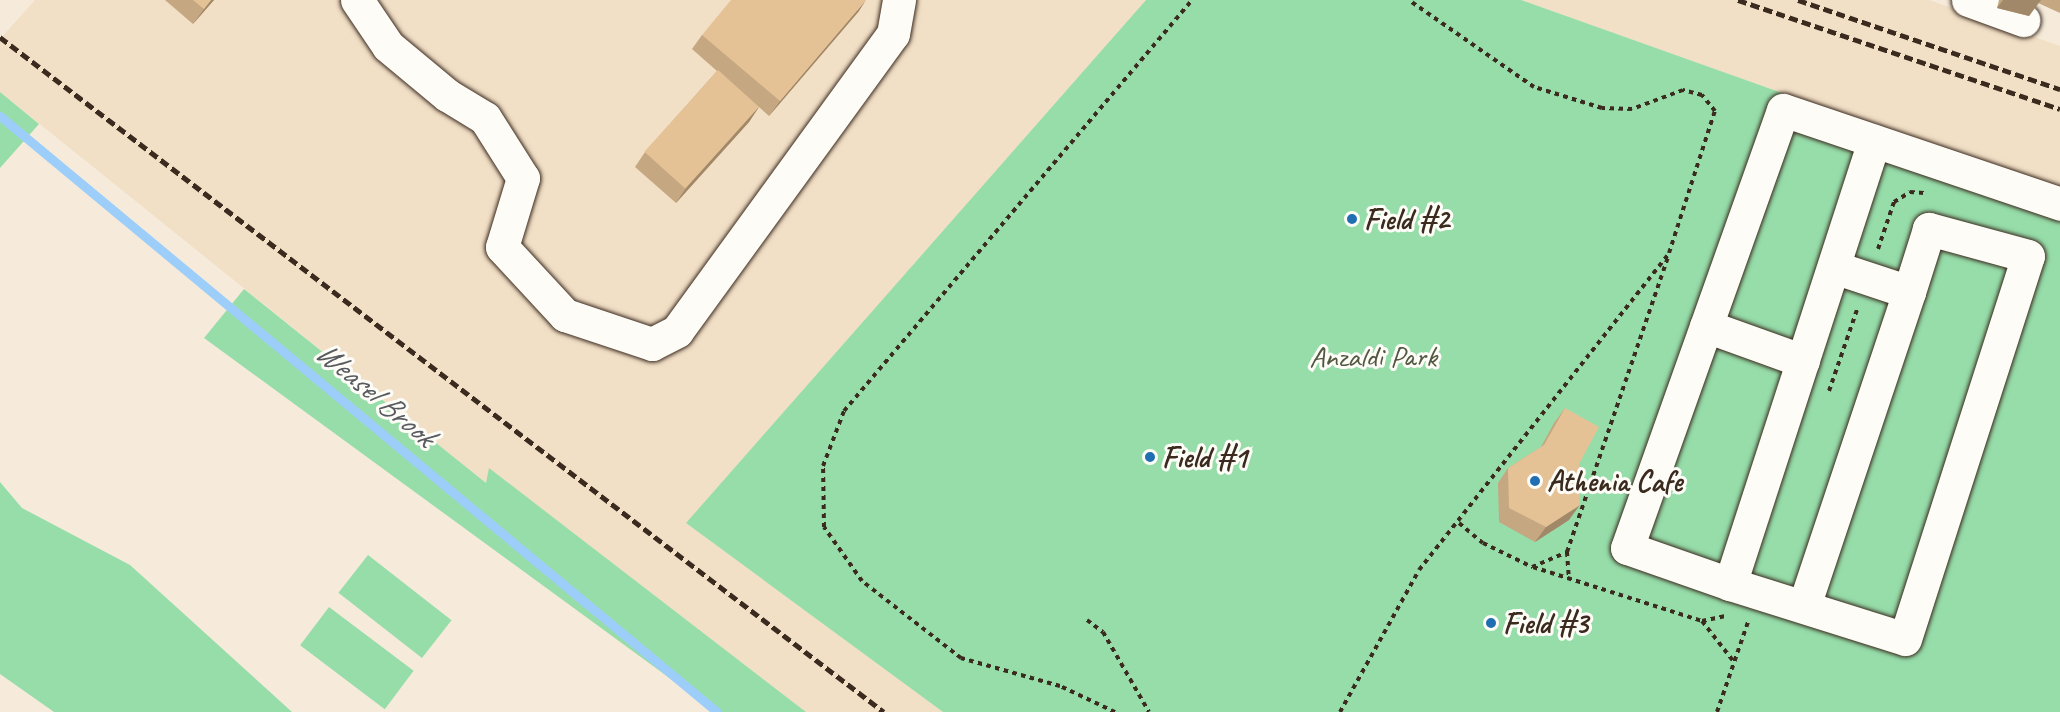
<!DOCTYPE html>
<html>
<head>
<meta charset="utf-8">
<style>
  body { margin:0 }
  #map { position:relative; width:2060px; height:712px; overflow:hidden; background:#f6ebda; font-family:Caveat,sans-serif }
  div>[style] { position:absolute }
  .built>* { inset:0; background:#f1dfc6 }
  .green>* { inset:0; background:#96ddaa; transform-origin:0 0 }
  .stream>* { height:9px; margin:-4.5px; padding:0 4.5px; transform-origin:4.5px; border-radius:4.5px; background:#9dcefa }
  .path>* { height:4px; margin-top:-2px; transform-origin:0; background:repeating-linear-gradient(90deg,#3b2a1e 0 4.5px,transparent 0 9px) }
  .roads { filter:drop-shadow(0 0 2px #3b2a1e) drop-shadow(0 0 2px #3b2a1e) }
  .minor>* { height:33px; margin:-16.5px; padding:0 16.5px; transform-origin:16.5px; border-radius:16.5px; background:#fdfcf7 }
  .rail>* { height:4.5px; margin-top:-2.25px; transform-origin:0; background:repeating-linear-gradient(90deg,#3b2a1e 0 9px,transparent 0 13.5px) }
  .wall>* { inset:0; background:#c5a781 }
  .shaded-wall>* { inset:0; background:#a08869 }
  .building>* { inset:0; background:#e5c296; transform-origin:0 0 }
  .dots>* { width:16px; height:16px; translate:-50% -50%; box-sizing:border-box; border:3px solid #fdfcf7; border-radius:50% }
  span { translate:-50% -50%; white-space:nowrap; text-align:center; line-height:1.15; -webkit-text-stroke:6px #fdfcf7; paint-order:stroke }
  .poi-label { font-size:30px; color:#3b2a1e; font-weight:700 }
  .left { translate:0 -50%; text-align:left }
  .park-label { font-size:30px; color:#525741 }
  .water-label { font-size:32px; color:#585b60; font-style:italic }
</style>
</head>
<body>
<div id="map">
  <div class="built">
    <div style="clip-path:polygon(35px 0,1146px 0,686px 523px,943px 712px,806px 712px,490px 469px,486px 483px,0 92px,0 39px)"></div>
    <div style="clip-path:polygon(1521px 0,1929px 0,2060px 46px,2060px 192px)"></div>
  </div>
  <div class="green">
    <div style="clip-path:polygon(1146px 0,1521px 0,2060px 192px,2060px 712px,943px 712px,686px 523px)"></div>
    <div style="clip-path:polygon(0 92px,39px 124px,0 168px)"></div>
    <div style="clip-path:polygon(244px 289px,486px 483px,489px 468px,806px 712px,716px 712px,204px 338px)"></div>
    <div style="clip-path:polygon(0 482px,22px 508px,130px 565px,292px 712px,54px 712px,0 674px)"></div>
    <div style="left:368px;top:555px;width:106px;height:48px;rotate:38deg"></div>
    <div style="left:329px;top:607px;width:106px;height:48px;rotate:37deg"></div>
  </div>
  <div class="stream">
    <div style="left:0;top:116px;width:932px;rotate:39.73deg"></div>
  </div>
  <div class="path">
    <div style="left:1878px;top:249px;width:50px;rotate:-71.2deg"></div>
    <div style="left:1894px;top:202px;width:19px;rotate:-32deg"></div>
    <div style="left:1910px;top:192px;width:14px;rotate:4deg"></div>
    <div style="left:1829px;top:391px;width:89px;rotate:-71deg"></div>
    <div style="left:1459px;top:523px;width:31px;rotate:40deg"></div>
    <div style="left:1483px;top:543px;width:55px;rotate:26.1deg"></div>
    <div style="left:1532px;top:567px;width:38px;rotate:-23deg"></div>
    <div style="left:1567px;top:552px;width:312px;rotate:-71.1deg"></div>
    <div style="left:1567px;top:552px;width:26px;rotate:86deg"></div>
    <div style="left:1533px;top:567px;width:177px;rotate:17.7deg"></div>
    <div style="left:1702px;top:621px;width:52px;rotate:52deg"></div>
    <div style="left:1087px;top:620px;width:20px;rotate:37deg"></div>
    <div style="left:1103px;top:632px;width:92px;rotate:60.1deg"></div>
    <div style="left:1702px;top:621px;width:24px;rotate:-12deg"></div>
    <div style="left:1115px;top:712px;width:61px;rotate:-154.7deg"></div>
    <div style="left:1060px;top:686px;width:103px;rotate:-164.2deg"></div>
    <div style="left:961px;top:658px;width:125px;rotate:-142.1deg"></div>
    <div style="left:862px;top:581px;width:66px;rotate:-125.1deg"></div>
    <div style="left:824px;top:527px;width:61px;rotate:-90.9deg"></div>
    <div style="left:823px;top:466px;width:59px;rotate:-69.1deg"></div>
    <div style="left:844px;top:411px;width:539px;rotate:-49.74deg"></div>
    <div style="left:1340px;top:712px;width:162px;rotate:-60.9deg"></div>
    <div style="left:1419px;top:570px;width:404px;rotate:-51.7deg"></div>
    <div style="left:1669px;top:253px;width:149px;rotate:-72.1deg"></div>
    <div style="left:1715px;top:111px;width:21px;rotate:-129deg"></div>
    <div style="left:1702px;top:95px;width:20px;rotate:-165deg"></div>
    <div style="left:1683px;top:90px;width:54px;rotate:159.6deg"></div>
    <div style="left:1632px;top:109px;width:30px;rotate:-178deg"></div>
    <div style="left:1602px;top:108px;width:71px;rotate:-162.8deg"></div>
    <div style="left:1534px;top:87px;width:152px;rotate:-145.2deg"></div>
    <div style="left:1717px;top:712px;width:95px;rotate:-71deg"></div>
  </div>
  <div class="roads">
    <div class="minor">
      <div style="left:357px;top:0;width:55px;rotate:56deg"></div>
      <div style="left:388px;top:46px;width:77px;rotate:39.7deg"></div>
      <div style="left:447px;top:95px;width:44px;rotate:31.2deg"></div>
      <div style="left:485px;top:118px;width:71px;rotate:57.7deg"></div>
      <div style="left:523px;top:178px;width:72px;rotate:106.9deg"></div>
      <div style="left:502px;top:247px;width:93px;rotate:47.2deg"></div>
      <div style="left:565px;top:315px;width:92px;rotate:18.4deg"></div>
      <div style="left:652px;top:344px;width:28px;rotate:-27deg"></div>
      <div style="left:677px;top:331px;width:367px;rotate:-54deg"></div>
      <div style="left:893px;top:34px;width:35px;rotate:-80deg"></div>
      <div style="left:1968px;top:0;width:59px;rotate:20deg"></div>
      <div style="left:1874px;top:141px;width:466px;rotate:108deg"></div>
      <div style="left:1730px;top:584px;width:109px;rotate:-160.7deg"></div>
      <div style="left:1627px;top:548px;width:465px;rotate:-70.4deg"></div>
      <div style="left:1783px;top:110px;width:293px;rotate:18.7deg"></div>
      <div style="left:1706px;top:326px;width:103px;rotate:19.8deg"></div>
      <div style="left:1730px;top:584px;width:183px;rotate:17.4deg"></div>
      <div style="left:1905px;top:639px;width:402px;rotate:-72.2deg"></div>
      <div style="left:2028px;top:256px;width:103px;rotate:-164.7deg"></div>
      <div style="left:1929px;top:229px;width:66px;rotate:107.6deg"></div>
      <div style="left:1909px;top:292px;width:79px;rotate:-161.6deg"></div>
      <div style="left:1804px;top:606px;width:331px;rotate:-71.5deg"></div>
    </div>
  </div>
  <div class="rail">
    <div style="left:1738px;top:0;width:340px;rotate:18.7deg"></div>
    <div style="left:1798px;top:0;width:277px;rotate:18.8deg"></div>
    <div style="left:0;top:37px;width:1112px;rotate:37.36deg"></div>
  </div>
  <div class="wall">
    <div style="clip-path:polygon(165px 0,214px 0,193px 24px)"></div>
    <div style="clip-path:polygon(1999px 0,2060px 0,2060px 13px,2038px 3px,2029px 16px,1997px 8px)"></div>
    <div style="clip-path:polygon(859px 11px,769px 116px,759px 107px,749px 122px,676px 203px,635px 167px,645px 152px,717px 71px,692px 49px,702px 35px)"></div>
    <div style="clip-path:polygon(1565px 408px,1579px 464px,1569px 520px,1535px 542px,1499px 522px,1498px 483px,1508px 468px,1541px 447px,1554px 423px)"></div>
  </div>
  <div class="shaded-wall">
    <div style="clip-path:polygon(211px 0,214px 0,193px 24px,204px 9px)"></div>
    <div style="clip-path:polygon(866px 0,859px 11px,769px 116px,780px 101px)"></div>
    <div style="clip-path:polygon(2003px 0,2041px 0,2029px 16px,1997px 8px)"></div>
    <div style="clip-path:polygon(759px 107px,749px 122px,676px 203px,686px 188px)"></div>
    <div style="clip-path:polygon(1580px 505px,1569px 520px,1535px 542px,1546px 527px)"></div>
  </div>
  <div class="building">
    <div style="clip-path:polygon(193px 0,211px 0,204px 9px)"></div>
    <div style="clip-path:polygon(731px 0,866px 0,780px 101px,702px 35px)"></div>
    <div style="left:718px;top:70px;width:55px;height:110px;rotate:42deg"></div>
    <div style="clip-path:polygon(1565px 408px,1599px 427px,1579px 464px,1580px 505px,1546px 527px,1509px 508px,1508px 468px,1544px 445px)"></div>
  </div>
  <div class="dots">
    <div style="left:1352px;top:219px;background:#1f6fb2"></div>
    <div style="left:1150px;top:457px;background:#1f6fb2"></div>
    <div style="left:1535px;top:481px;background:#1f6fb2"></div>
    <div style="left:1491px;top:623px;background:#1f6fb2"></div>
  </div>
  <div class="poi-label">
    <span class="left" style="left:1364px;top:219px">Field #2</span>
    <span class="left" style="left:1162px;top:457px">Field #1</span>
    <span class="left" style="left:1547px;top:481px">Athenia Cafe</span>
    <span class="left" style="left:1503px;top:623px">Field #3</span>
  </div>
  <div class="park-label">
    <span style="left:1373px;top:356px">Anzaldi Park</span>
  </div>
  <div class="water-label">
    <span style="left:375px;top:394px;rotate:40deg">Weasel Brook</span>
  </div>
</div>
</body>
</html>
